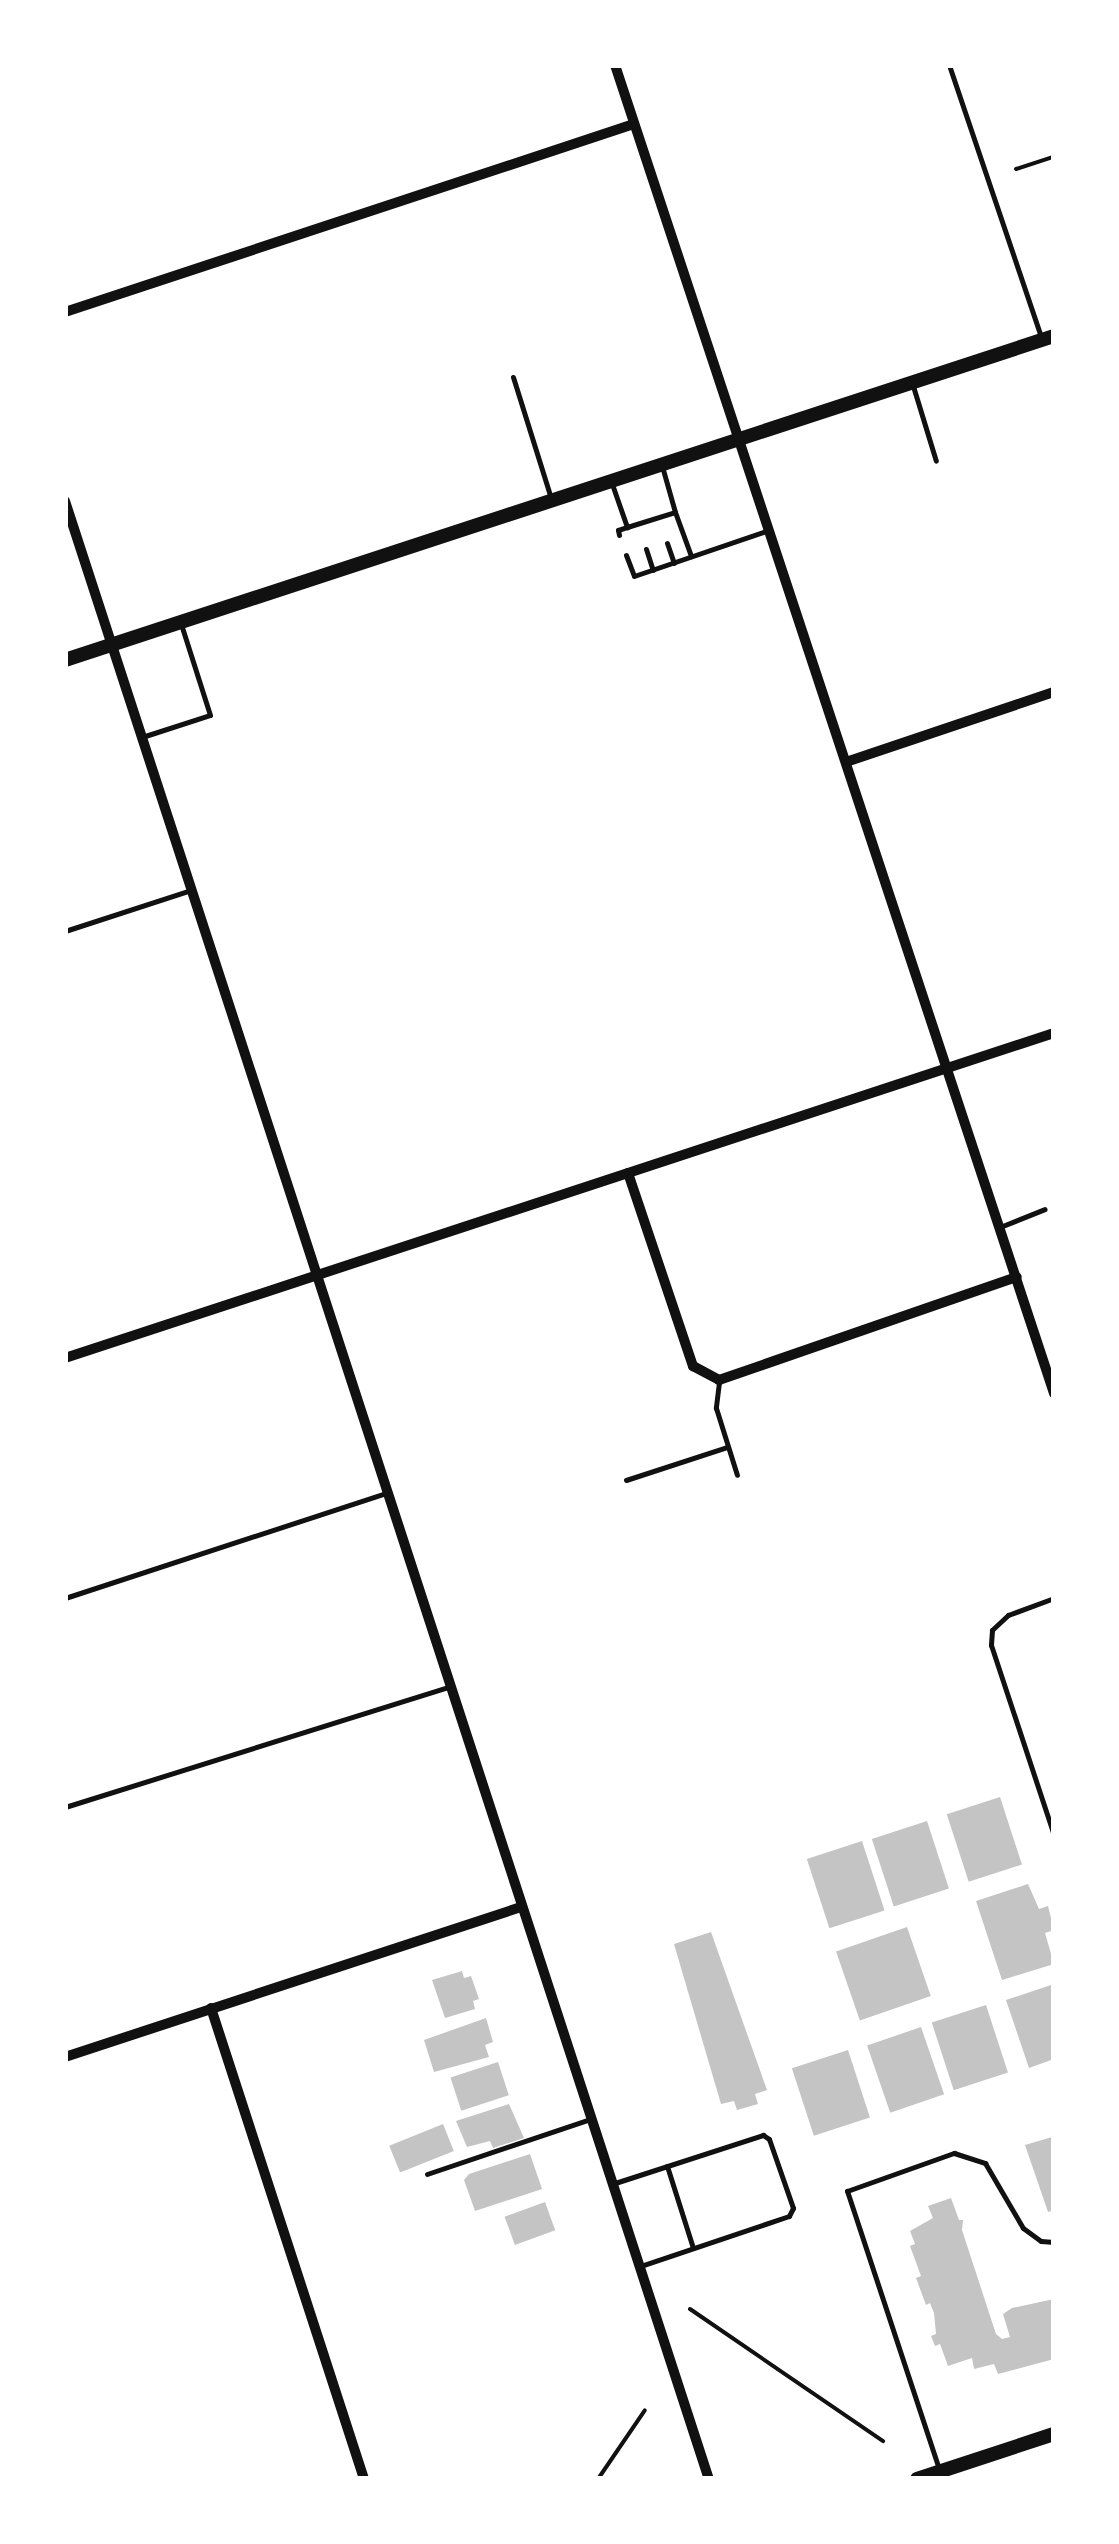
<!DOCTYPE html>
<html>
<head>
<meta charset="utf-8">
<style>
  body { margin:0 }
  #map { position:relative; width:1119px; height:2544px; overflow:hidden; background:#fff; font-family:Arial,sans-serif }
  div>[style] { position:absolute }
  .building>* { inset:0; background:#c4c4c4; transform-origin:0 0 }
  .path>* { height:4px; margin:-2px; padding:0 2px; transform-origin:2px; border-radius:2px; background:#111 }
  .service>* { height:5px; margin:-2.5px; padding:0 2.5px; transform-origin:2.5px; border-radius:2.5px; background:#111 }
  .minor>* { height:10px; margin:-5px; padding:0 5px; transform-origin:5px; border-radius:5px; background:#111 }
  .tertiary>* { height:14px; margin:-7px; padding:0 7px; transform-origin:7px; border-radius:7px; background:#111 }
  span { translate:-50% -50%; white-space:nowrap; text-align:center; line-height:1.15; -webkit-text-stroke:8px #fff; paint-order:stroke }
  .frame { position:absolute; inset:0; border:68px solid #fff; pointer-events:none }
</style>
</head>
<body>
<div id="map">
  <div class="building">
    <div style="left:1000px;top:1797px;width:71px;height:56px;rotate:72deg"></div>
    <div style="left:927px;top:1821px;width:71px;height:58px;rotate:72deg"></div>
    <div style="left:862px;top:1841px;width:73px;height:58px;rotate:72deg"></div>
    <div style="clip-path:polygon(1028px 1884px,1039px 1909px,1048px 1906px,1054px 1930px,1045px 1933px,1054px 1964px,1002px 1980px,976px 1901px)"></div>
    <div style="left:907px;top:1927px;width:73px;height:75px;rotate:71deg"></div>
    <div style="clip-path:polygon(711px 1932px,767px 2090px,755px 2094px,758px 2104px,737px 2110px,734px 2101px,721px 2104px,674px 1944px)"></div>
    <div style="clip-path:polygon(462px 1971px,464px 1978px,471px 1976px,479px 1999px,473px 2001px,475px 2009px,445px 2018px,432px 1980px)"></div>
    <div style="clip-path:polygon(1054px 1984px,1054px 2059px,1029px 2068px,1006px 2000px)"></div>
    <div style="left:986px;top:2005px;width:71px;height:57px;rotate:72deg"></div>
    <div style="clip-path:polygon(486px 2018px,493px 2042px,485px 2045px,489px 2057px,434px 2072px,424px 2040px)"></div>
    <div style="left:921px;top:2027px;width:71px;height:57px;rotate:71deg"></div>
    <div style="left:848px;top:2050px;width:71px;height:59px;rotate:72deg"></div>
    <div style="left:498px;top:2062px;width:35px;height:50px;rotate:72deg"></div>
    <div style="clip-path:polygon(509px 2104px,524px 2138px,493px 2148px,490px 2141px,467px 2147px,456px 2121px)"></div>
    <div style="left:443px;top:2124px;width:29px;height:58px;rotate:68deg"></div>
    <div style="clip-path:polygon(1052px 2137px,1054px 2210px,1048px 2212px,1025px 2145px)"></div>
    <div style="clip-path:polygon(530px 2154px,542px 2189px,475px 2211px,464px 2180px,469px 2174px)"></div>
    <div style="clip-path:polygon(951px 2198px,959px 2220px,963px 2220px,962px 2230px,996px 2334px,1002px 2339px,1010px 2337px,1003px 2314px,1012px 2308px,1054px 2299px,1054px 2359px,998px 2374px,994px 2364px,974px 2369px,972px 2358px,948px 2366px,940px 2344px,935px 2346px,931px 2336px,936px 2334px,934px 2313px,930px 2303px,926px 2305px,916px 2278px,921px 2276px,910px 2246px,915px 2244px,910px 2231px,933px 2218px,928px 2206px)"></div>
    <div style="left:545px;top:2202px;width:30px;height:43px;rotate:70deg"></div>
  </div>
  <div class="path">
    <div style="left:1016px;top:169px;width:40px;rotate:-18deg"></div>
    <div style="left:690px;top:2309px;width:234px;rotate:34.4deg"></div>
    <div style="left:598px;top:2479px;width:83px;rotate:-55.7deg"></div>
  </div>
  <div class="service">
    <div style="left:949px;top:65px;width:287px;rotate:71.3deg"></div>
    <div style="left:513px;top:377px;width:127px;rotate:72.6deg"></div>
    <div style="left:913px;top:386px;width:78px;rotate:73deg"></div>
    <div style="left:612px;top:484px;width:46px;rotate:70.8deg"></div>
    <div style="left:627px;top:527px;width:50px;rotate:-17.4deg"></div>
    <div style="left:675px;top:512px;width:48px;rotate:-105.8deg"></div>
    <div style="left:675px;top:512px;width:47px;rotate:70deg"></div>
    <div style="left:619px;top:535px;width:5px;rotate:-101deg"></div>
    <div style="left:618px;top:530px;width:9px;rotate:-18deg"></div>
    <div style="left:667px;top:543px;width:21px;rotate:71deg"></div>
    <div style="left:646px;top:549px;width:22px;rotate:72deg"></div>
    <div style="left:626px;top:555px;width:22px;rotate:69deg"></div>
    <div style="left:634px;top:576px;width:139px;rotate:-18.8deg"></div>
    <div style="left:142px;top:737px;width:71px;rotate:-17.9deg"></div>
    <div style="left:210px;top:715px;width:96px;rotate:-107.7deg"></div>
    <div style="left:65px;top:931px;width:133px;rotate:-18deg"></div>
    <div style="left:1000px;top:1227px;width:48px;rotate:-21.8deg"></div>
    <div style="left:719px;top:1382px;width:26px;rotate:97deg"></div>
    <div style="left:716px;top:1408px;width:70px;rotate:72.6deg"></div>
    <div style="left:626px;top:1480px;width:106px;rotate:-18.1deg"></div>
    <div style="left:65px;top:1598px;width:339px;rotate:-18.1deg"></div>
    <div style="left:1054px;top:1598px;width:49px;rotate:159.7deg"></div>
    <div style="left:1008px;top:1615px;width:22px;rotate:137deg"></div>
    <div style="left:992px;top:1630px;width:15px;rotate:94deg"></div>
    <div style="left:991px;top:1645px;width:201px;rotate:71.7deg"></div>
    <div style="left:65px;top:1807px;width:402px;rotate:-17.4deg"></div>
    <div style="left:667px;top:2166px;width:86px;rotate:72.4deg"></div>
    <div style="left:427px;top:2174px;width:172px;rotate:-18.6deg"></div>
    <div style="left:615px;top:2183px;width:156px;rotate:-18deg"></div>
    <div style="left:763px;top:2135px;width:7px;rotate:34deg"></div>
    <div style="left:769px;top:2139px;width:73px;rotate:70.8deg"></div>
    <div style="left:793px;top:2208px;width:9px;rotate:117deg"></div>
    <div style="left:789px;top:2216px;width:157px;rotate:161.4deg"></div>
    <div style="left:939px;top:2469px;width:293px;rotate:-108.3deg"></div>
    <div style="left:847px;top:2191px;width:114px;rotate:-19.6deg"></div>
    <div style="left:954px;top:2153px;width:33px;rotate:18deg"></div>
    <div style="left:985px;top:2163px;width:75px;rotate:59.7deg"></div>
    <div style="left:1023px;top:2228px;width:22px;rotate:36deg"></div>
    <div style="left:1041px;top:2241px;width:13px;rotate:4deg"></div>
  </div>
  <div class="minor">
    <div style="left:615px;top:65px;width:1399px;rotate:71.71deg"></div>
    <div style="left:65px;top:312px;width:599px;rotate:-18.28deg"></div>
    <div style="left:65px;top:501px;width:2080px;rotate:71.97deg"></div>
    <div style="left:849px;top:761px;width:216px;rotate:-18.6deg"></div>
    <div style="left:628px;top:1173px;width:204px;rotate:71.4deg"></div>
    <div style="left:693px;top:1366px;width:30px;rotate:28deg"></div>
    <div style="left:719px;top:1380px;width:315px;rotate:-19.1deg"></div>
    <div style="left:65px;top:1358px;width:1041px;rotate:-18.19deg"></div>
    <div style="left:211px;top:2008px;width:495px;rotate:72deg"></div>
    <div style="left:65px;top:2057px;width:480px;rotate:-18.2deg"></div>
  </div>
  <div class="tertiary">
    <div style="left:65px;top:660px;width:1041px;rotate:-18.14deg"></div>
    <div style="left:917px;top:2479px;width:144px;rotate:-18.2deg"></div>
  </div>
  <div class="frame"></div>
</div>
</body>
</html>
